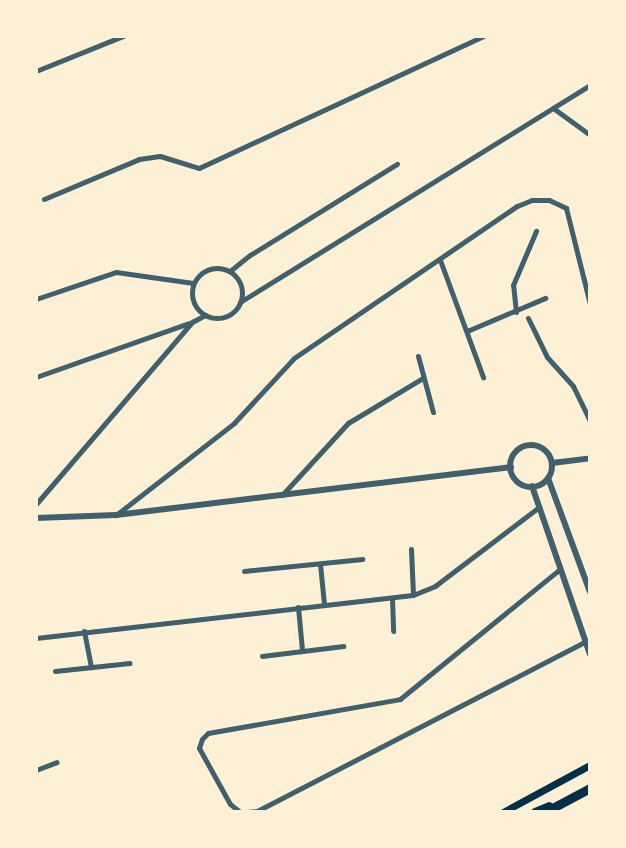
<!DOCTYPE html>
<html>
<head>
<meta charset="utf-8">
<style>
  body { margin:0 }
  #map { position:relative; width:626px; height:848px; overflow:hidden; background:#fdf0d5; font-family:"Source Serif 4",serif }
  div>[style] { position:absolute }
  .minor>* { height:5px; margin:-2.5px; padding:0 2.5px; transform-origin:2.5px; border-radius:2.5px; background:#3f606c }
  .minor>.ring { margin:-2.5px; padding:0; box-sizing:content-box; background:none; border:5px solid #3f606c; border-radius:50% }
  .tertiary>* { height:6px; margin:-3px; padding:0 3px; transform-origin:3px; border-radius:3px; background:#3f606c }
  .tertiary>.ring { margin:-3px; padding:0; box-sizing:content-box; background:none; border:6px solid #3f606c; border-radius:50% }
  .secondary>* { height:7px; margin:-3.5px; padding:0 3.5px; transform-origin:3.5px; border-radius:3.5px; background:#003049 }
  .trunk>* { height:9px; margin:-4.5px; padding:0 4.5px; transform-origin:4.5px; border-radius:4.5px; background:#003049 }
  span { translate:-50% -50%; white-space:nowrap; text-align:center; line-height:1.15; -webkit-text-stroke:4px #fdf0d5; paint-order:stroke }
  .frame { position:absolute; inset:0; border:38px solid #fdf0d5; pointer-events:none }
</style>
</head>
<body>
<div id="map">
  <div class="minor">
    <div style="left:36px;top:71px;width:94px;rotate:-21.9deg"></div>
    <div style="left:553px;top:108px;width:46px;rotate:36.1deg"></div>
    <div style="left:44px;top:199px;width:103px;rotate:-22.8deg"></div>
    <div style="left:139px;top:159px;width:21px;rotate:-8deg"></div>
    <div style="left:160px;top:156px;width:41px;rotate:17.1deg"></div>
    <div style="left:199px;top:168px;width:313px;rotate:-24.9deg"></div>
    <div style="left:440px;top:260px;width:125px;rotate:69.8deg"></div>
    <div class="ring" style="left:192px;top:268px;width:45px;height:45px"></div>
    <div style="left:230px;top:271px;width:26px;rotate:-39deg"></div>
    <div style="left:250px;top:255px;width:173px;rotate:-31.8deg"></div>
    <div style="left:36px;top:299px;width:84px;rotate:-18.6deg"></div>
    <div style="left:116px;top:272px;width:78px;rotate:8.1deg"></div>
    <div style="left:240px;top:302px;width:412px;rotate:-31.8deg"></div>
    <div style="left:516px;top:312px;width:27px;rotate:-96deg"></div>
    <div style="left:513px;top:285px;width:59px;rotate:-66.9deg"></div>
    <div style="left:528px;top:318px;width:43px;rotate:64deg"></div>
    <div style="left:547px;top:357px;width:39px;rotate:48deg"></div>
    <div style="left:573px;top:386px;width:39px;rotate:64deg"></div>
    <div style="left:467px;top:331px;width:85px;rotate:-22.9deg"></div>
    <div style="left:418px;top:356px;width:58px;rotate:75deg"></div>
    <div style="left:36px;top:377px;width:162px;rotate:-19.4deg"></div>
    <div style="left:282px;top:495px;width:98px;rotate:-47.5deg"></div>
    <div style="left:348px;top:423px;width:87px;rotate:-31deg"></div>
    <div style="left:36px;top:504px;width:240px;rotate:-49.4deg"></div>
    <div style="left:192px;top:322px;width:15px;rotate:-28deg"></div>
    <div style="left:116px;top:515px;width:150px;rotate:-37.9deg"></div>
    <div style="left:234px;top:423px;width:88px;rotate:-47.3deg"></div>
    <div style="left:294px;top:358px;width:270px;rotate:-34.3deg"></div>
    <div style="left:517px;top:206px;width:16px;rotate:-22deg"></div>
    <div style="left:532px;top:200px;width:17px"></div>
    <div style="left:549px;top:200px;width:19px;rotate:25deg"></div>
    <div style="left:566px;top:208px;width:99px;rotate:76deg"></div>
    <div style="left:411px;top:549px;width:46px;rotate:87.5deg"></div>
    <div style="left:320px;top:564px;width:40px;rotate:84.3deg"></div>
    <div style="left:244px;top:571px;width:119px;rotate:-5.8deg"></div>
    <div style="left:392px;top:598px;width:33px;rotate:88deg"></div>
    <div style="left:298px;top:607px;width:43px;rotate:84.7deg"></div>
    <div style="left:84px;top:631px;width:37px;rotate:79deg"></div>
    <div style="left:36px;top:638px;width:379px;rotate:-6.5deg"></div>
    <div style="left:413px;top:595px;width:24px;rotate:-22deg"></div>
    <div style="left:435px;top:586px;width:131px;rotate:-37.2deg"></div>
    <div style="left:262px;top:656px;width:82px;rotate:-7deg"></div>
    <div style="left:55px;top:671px;width:75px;rotate:-6.1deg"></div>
    <div style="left:36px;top:770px;width:22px;rotate:-21deg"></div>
    <div style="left:240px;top:812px;width:13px;rotate:-141deg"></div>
    <div style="left:230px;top:804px;width:64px;rotate:-119deg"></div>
    <div style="left:199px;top:748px;width:9px;rotate:-72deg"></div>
    <div style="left:202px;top:739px;width:8px;rotate:-45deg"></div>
    <div style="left:208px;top:733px;width:195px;rotate:-10deg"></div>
    <div style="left:400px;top:699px;width:206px;rotate:-39.1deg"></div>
    <div style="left:246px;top:812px;width:11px;rotate:-5deg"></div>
    <div style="left:257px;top:811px;width:369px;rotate:-27.3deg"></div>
  </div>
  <div class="tertiary">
    <div class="ring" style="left:510px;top:445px;width:36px;height:36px"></div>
    <div style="left:552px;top:463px;width:38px;rotate:-7deg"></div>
    <div style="left:548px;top:478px;width:121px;rotate:69.8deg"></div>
    <div style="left:532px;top:486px;width:178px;rotate:71deg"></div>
    <div style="left:36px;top:518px;width:80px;rotate:-2.1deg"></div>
    <div style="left:116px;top:515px;width:398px;rotate:-6.9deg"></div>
  </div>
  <div class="secondary">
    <div style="left:503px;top:812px;width:99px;rotate:-28.4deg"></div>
  </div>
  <div class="trunk">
    <div style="left:535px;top:812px;width:15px;rotate:-23deg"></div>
    <div style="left:545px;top:812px;width:51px;rotate:-28.1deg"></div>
  </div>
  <div class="frame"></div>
</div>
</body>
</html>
